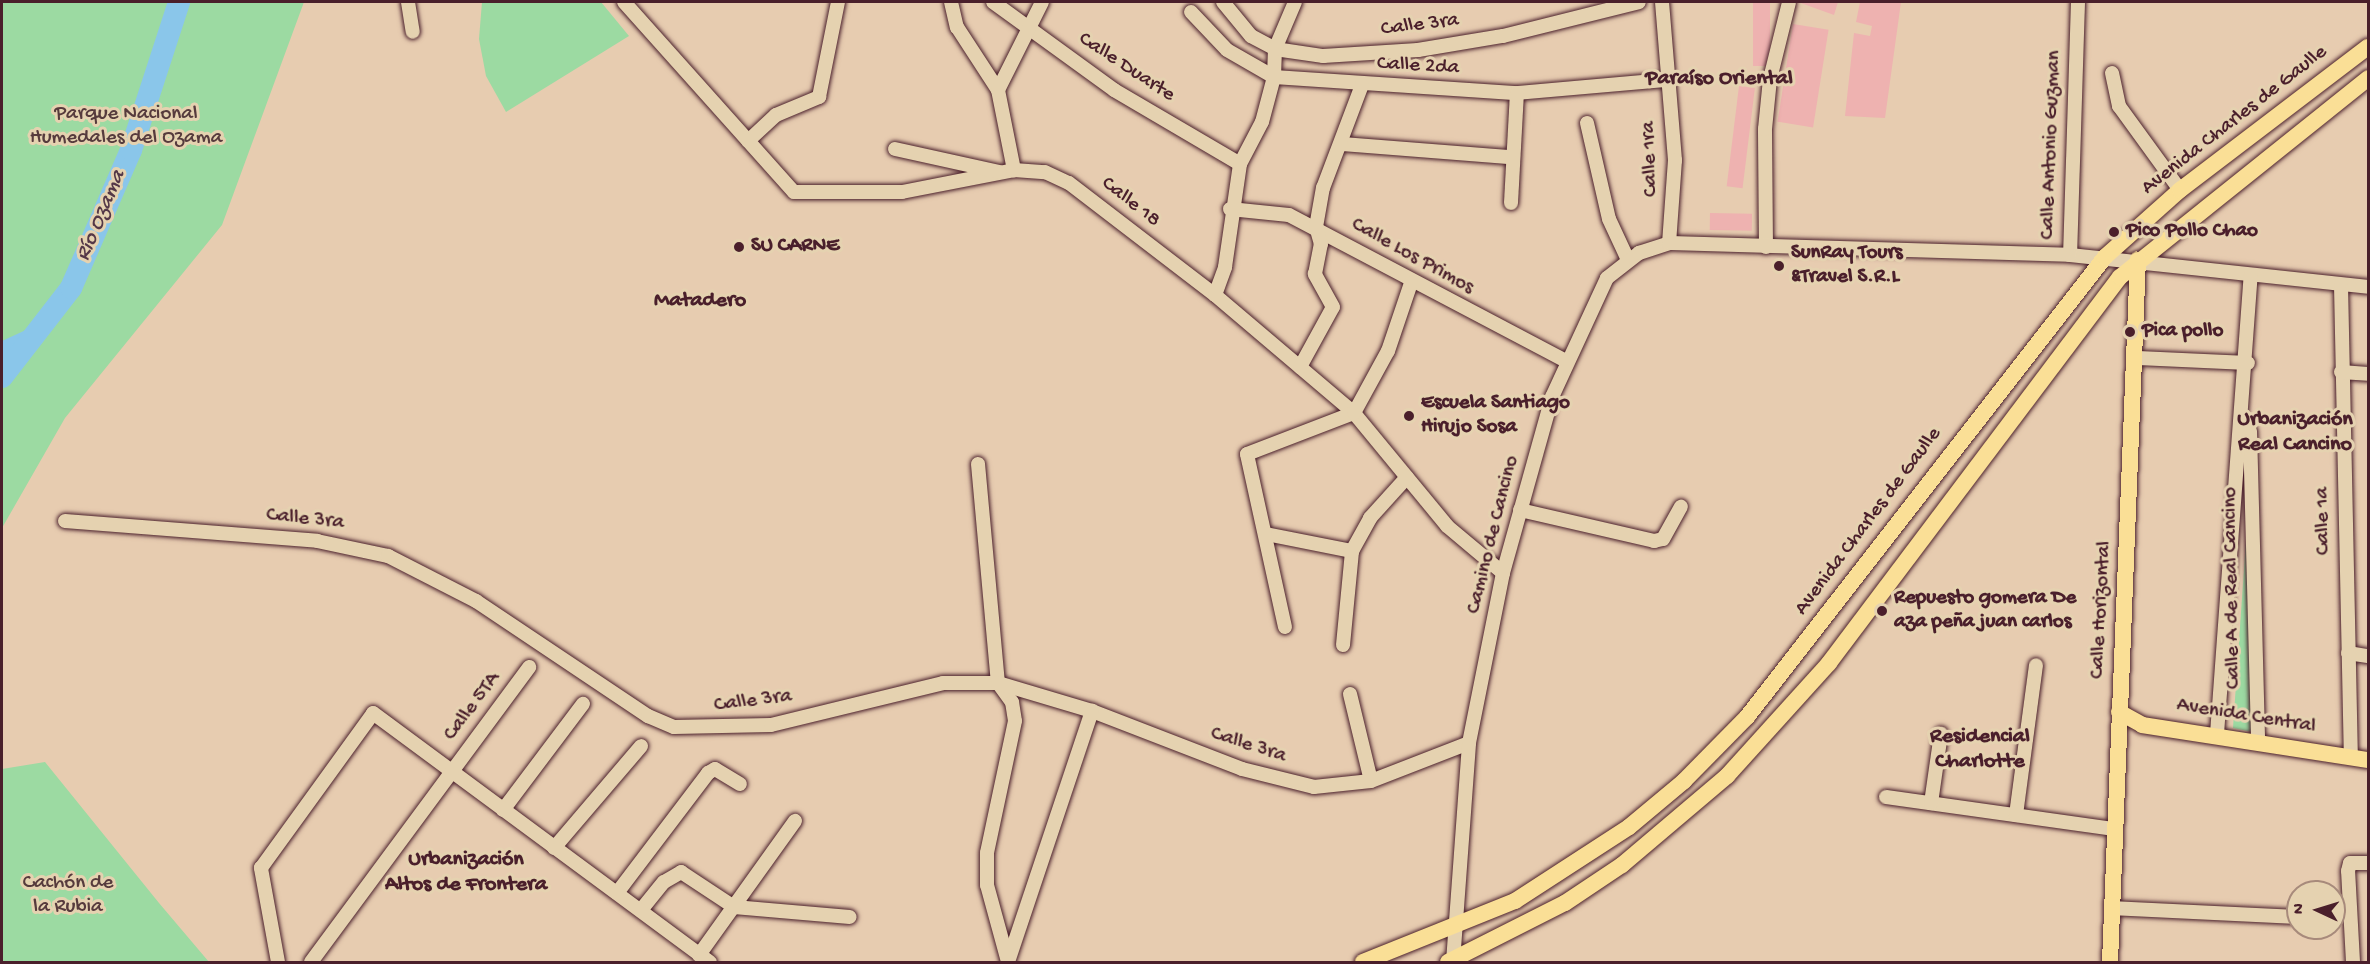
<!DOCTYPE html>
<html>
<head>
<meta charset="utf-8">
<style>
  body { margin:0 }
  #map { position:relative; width:2370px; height:964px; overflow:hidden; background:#e7ccb0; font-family:"Gochi Hand",sans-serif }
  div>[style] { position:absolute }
  .green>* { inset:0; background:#9cdaa2 }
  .water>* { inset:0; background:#8ac6ea }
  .river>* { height:22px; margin:-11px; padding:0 11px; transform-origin:11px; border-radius:11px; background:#8ac6ea }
  .building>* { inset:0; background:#eeb2b0; transform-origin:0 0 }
  .roads { filter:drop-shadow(0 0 2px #4a1f2b) drop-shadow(0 0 2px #4a1f2b) }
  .minor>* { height:14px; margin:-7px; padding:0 7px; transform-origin:7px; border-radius:7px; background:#e5d2b0 }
  .major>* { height:16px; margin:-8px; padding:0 8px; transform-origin:8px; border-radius:8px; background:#fadf96 }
  .dots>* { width:16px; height:16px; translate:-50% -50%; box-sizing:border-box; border:3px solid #e5d2b0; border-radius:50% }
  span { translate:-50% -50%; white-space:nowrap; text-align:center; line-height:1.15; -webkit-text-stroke:6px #e5d2b0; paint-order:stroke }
  .street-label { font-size:21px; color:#4a1f2b }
  .park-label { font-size:21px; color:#563b3d }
  .poi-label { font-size:21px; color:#4a1f2b; font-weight:700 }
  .left { translate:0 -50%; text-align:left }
  .neighbourhood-label { font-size:22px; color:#4a1f2b; font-weight:700 }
  .water-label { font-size:22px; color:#543848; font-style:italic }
  .frame { position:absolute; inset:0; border:3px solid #4a1f2b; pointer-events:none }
  .north { position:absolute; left:2286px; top:880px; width:60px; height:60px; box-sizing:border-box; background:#e5d2b0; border:2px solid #a78a7b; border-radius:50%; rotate:274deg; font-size:16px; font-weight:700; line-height:24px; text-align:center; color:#4a1f2b }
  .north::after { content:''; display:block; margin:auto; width:21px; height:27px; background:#4a1f2b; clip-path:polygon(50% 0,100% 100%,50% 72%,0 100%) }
</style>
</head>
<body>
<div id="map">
  <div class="green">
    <div style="clip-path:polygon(2px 2px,304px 2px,222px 225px,65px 418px,2px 528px)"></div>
    <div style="clip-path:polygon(482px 2px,601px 2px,629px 36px,506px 112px,486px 76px,479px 39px)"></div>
    <div style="clip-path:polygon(2253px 439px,2262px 734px,2233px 728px)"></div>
    <div style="clip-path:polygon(45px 762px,159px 903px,209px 962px,2px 962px,2px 769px)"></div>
  </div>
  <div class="water">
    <div style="clip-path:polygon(41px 323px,2px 378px,2px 341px)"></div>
  </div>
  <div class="river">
    <div style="left:2px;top:377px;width:113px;rotate:-52.2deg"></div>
    <div style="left:71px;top:288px;width:150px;rotate:-66.5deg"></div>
    <div style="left:131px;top:150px;width:156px;rotate:-72deg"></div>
  </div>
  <div class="building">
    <div style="left:1753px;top:2px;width:17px;height:64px"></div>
    <div style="clip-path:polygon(1798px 2px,1838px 2px,1834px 15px)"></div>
    <div style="clip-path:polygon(1860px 2px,1901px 2px,1885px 118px,1845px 116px,1854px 33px,1870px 36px,1872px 26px,1856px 22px)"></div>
    <div style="left:1793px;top:24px;width:36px;height:99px;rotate:9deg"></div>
    <div style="left:1739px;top:86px;width:16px;height:101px;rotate:7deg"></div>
    <div style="left:1710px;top:213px;width:42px;height:17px;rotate:1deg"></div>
  </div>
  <div class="roads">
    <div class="minor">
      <div style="left:408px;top:2px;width:30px;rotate:81deg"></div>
      <div style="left:624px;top:2px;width:255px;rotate:48.2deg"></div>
      <div style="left:794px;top:192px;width:108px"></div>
      <div style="left:902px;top:192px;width:114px;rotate:-11.1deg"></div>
      <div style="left:1014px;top:170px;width:31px;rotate:4deg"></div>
      <div style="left:1045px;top:172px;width:26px;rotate:25deg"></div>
      <div style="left:1069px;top:183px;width:184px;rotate:37.5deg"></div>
      <div style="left:1215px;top:295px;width:182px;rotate:40.3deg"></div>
      <div style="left:1354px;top:413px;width:146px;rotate:50.5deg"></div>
      <div style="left:1447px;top:526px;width:73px;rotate:40deg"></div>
      <div style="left:951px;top:2px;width:26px;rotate:77deg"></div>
      <div style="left:957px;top:27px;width:75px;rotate:56.9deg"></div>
      <div style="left:998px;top:90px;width:82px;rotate:78.7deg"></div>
      <div style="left:993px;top:2px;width:150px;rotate:36deg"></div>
      <div style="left:1114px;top:90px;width:146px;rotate:30.4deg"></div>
      <div style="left:1223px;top:2px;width:44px;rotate:50.5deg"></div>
      <div style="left:1251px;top:36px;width:27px;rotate:28deg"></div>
      <div style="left:1275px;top:49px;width:49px;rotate:8.3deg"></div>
      <div style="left:1323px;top:56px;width:95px;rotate:-3.6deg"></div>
      <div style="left:1418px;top:50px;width:86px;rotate:-9.4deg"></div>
      <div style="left:1503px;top:36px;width:140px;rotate:-14deg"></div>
      <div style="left:1662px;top:2px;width:159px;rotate:85.3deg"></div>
      <div style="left:1675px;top:160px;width:83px;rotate:94.1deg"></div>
      <div style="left:2078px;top:2px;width:253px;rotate:91.8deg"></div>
      <div style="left:2070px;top:255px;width:300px;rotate:6.1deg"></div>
      <div style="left:1191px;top:12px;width:52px;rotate:46.5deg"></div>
      <div style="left:1227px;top:50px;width:54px;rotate:29.9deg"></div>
      <div style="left:1274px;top:77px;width:244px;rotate:3.8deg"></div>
      <div style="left:1517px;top:93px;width:150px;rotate:-5deg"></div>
      <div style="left:2112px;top:73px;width:34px;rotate:78deg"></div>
      <div style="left:2119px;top:106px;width:104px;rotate:54deg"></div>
      <div style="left:998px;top:90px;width:98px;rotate:-63.4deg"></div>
      <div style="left:1587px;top:123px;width:98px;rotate:77.1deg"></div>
      <div style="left:1609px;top:219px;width:45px;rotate:65.1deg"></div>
      <div style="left:748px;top:141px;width:38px;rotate:-43deg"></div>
      <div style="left:776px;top:115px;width:47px;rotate:-22.7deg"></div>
      <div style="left:819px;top:97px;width:97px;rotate:-78.7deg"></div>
      <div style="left:1343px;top:144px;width:168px;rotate:4.5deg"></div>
      <div style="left:895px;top:149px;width:107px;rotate:12.4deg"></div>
      <div style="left:1511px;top:203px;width:110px;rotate:-86.9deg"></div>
      <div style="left:1230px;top:209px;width:59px;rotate:5.8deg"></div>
      <div style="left:1289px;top:215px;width:315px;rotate:27.8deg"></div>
      <div style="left:1766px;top:247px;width:118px;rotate:-90.5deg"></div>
      <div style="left:1765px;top:129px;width:50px;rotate:-84.3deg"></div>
      <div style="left:1770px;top:79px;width:79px;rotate:-76.1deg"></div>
      <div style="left:2341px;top:285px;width:471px;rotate:88.8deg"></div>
      <div style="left:1215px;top:295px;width:30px;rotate:-70deg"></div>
      <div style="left:1225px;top:267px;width:104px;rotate:-81.7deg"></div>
      <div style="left:1240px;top:164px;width:47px;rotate:-62.4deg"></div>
      <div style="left:1262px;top:122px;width:47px;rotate:-75.1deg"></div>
      <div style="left:1274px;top:77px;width:28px;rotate:-88deg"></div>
      <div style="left:1275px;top:49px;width:51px;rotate:-66.9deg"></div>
      <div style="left:2138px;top:358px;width:110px;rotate:2.6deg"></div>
      <div style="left:1300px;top:367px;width:68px;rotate:-61.2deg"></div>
      <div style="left:1333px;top:307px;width:38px;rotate:-119deg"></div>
      <div style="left:1315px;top:274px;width:31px;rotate:-79deg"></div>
      <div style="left:1321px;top:244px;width:18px;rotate:-106deg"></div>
      <div style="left:1316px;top:227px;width:40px;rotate:-80deg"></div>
      <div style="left:1323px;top:188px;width:110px;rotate:-69.3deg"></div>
      <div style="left:2341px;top:372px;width:27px;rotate:4deg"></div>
      <div style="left:2250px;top:431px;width:310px;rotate:88.5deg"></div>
      <div style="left:978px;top:464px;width:220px;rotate:84.8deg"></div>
      <div style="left:998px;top:683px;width:24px;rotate:54deg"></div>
      <div style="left:1012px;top:702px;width:19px;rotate:81deg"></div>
      <div style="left:1015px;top:721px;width:135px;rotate:102deg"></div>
      <div style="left:987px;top:853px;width:32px;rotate:90deg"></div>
      <div style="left:987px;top:885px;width:80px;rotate:74.7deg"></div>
      <div style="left:1520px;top:510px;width:138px;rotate:13deg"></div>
      <div style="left:1654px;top:541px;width:9px;rotate:-13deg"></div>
      <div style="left:1663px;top:539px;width:37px;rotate:-61deg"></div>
      <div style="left:65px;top:521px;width:253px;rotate:4.5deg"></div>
      <div style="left:317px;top:541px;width:73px;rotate:11.9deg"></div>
      <div style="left:388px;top:556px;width:99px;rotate:27.1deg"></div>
      <div style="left:476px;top:601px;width:207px;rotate:33.8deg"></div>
      <div style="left:648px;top:716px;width:28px;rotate:23deg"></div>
      <div style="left:674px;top:727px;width:97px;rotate:-1.2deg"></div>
      <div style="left:771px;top:725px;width:177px;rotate:-13.7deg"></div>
      <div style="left:943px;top:683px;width:55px"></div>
      <div style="left:998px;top:683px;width:98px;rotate:16.6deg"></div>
      <div style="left:1092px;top:711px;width:161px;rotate:21.1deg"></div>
      <div style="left:1242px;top:769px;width:74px;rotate:14deg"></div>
      <div style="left:1314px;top:787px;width:57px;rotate:-6deg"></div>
      <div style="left:1371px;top:781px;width:105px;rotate:-21.2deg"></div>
      <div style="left:1266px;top:534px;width:88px;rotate:11.2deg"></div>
      <div style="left:1285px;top:627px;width:177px;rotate:-102.4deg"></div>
      <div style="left:1247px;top:454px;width:115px;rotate:-21deg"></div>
      <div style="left:1354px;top:413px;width:71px;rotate:-61.3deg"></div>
      <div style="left:1388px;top:351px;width:72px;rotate:-71.3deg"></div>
      <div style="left:1343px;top:645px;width:94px;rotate:-84.5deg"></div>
      <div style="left:1352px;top:551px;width:38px;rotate:-61deg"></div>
      <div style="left:1370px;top:518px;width:55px;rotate:-47.9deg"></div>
      <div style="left:2348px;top:653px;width:20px;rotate:9deg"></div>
      <div style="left:1350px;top:694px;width:89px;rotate:76.4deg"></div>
      <div style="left:2217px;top:734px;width:459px;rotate:-85.8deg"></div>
      <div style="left:1886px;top:797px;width:231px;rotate:8deg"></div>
      <div style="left:1931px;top:803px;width:70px;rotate:-81.8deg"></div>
      <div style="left:503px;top:810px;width:133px;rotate:-53deg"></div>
      <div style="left:2016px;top:815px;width:151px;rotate:-82.4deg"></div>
      <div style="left:554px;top:848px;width:134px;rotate:-49.5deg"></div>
      <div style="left:617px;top:893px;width:151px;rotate:-52.8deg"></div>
      <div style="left:708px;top:773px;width:8px;rotate:-30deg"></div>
      <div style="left:715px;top:769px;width:29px;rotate:31deg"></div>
      <div style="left:2112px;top:908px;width:184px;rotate:2.8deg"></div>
      <div style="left:641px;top:910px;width:36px;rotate:-51deg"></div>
      <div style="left:664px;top:882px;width:20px;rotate:-30deg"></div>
      <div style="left:681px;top:872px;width:64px;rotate:33.4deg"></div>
      <div style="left:734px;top:907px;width:116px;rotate:4.9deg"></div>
      <div style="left:699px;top:955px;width:165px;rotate:-54.4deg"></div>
      <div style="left:278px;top:962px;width:96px;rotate:-100.3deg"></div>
      <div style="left:261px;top:868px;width:191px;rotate:-54.1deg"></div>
      <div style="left:373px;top:713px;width:419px;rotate:36.5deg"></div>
      <div style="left:311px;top:962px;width:367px;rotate:-53.5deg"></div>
      <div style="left:1008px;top:962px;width:265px;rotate:-71.5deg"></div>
      <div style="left:1453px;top:962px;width:220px;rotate:-85.8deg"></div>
      <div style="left:1469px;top:743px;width:173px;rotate:-78.7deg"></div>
      <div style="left:1503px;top:573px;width:183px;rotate:-74.4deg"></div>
      <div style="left:1552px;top:397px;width:131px;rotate:-65.2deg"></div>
      <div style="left:1607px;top:278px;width:41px;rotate:-38deg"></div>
      <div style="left:1639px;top:253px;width:32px;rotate:-18deg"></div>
      <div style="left:1669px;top:243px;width:401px;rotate:1.7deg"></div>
      <div style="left:2353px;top:962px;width:91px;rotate:-93.1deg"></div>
      <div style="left:2348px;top:871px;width:8px;rotate:-76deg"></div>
      <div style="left:2350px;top:863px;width:18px"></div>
    </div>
    <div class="major">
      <div style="left:2119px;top:712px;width:26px;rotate:29deg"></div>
      <div style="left:2142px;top:725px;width:229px;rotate:8.8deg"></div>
      <div style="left:1363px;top:962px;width:164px;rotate:-21.9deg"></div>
      <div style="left:1515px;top:901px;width:136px;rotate:-33deg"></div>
      <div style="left:1629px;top:827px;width:72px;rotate:-39.9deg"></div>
      <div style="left:1684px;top:781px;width:90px;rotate:-45.5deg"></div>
      <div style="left:1747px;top:717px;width:583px;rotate:-52.11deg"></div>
      <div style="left:2105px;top:257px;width:101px;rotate:-41.8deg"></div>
      <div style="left:2180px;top:190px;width:236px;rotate:-37.3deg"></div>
      <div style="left:1448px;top:962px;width:131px;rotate:-26.8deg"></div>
      <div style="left:1565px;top:903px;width:69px;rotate:-33.7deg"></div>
      <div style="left:1622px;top:865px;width:138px;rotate:-40.3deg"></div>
      <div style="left:1727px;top:776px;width:152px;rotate:-47.9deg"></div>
      <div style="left:1829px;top:663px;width:483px;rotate:-53deg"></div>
      <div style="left:2120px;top:277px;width:318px;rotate:-38.7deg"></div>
      <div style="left:2110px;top:962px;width:703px;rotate:-87.72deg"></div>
    </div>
  </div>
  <div class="dots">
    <div style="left:2114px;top:232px;background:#4a1f2b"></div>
    <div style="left:739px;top:247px;background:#4a1f2b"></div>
    <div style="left:1779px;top:266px;background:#4a1f2b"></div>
    <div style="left:2130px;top:332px;background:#4a1f2b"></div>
    <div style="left:1409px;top:416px;background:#4a1f2b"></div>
    <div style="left:1882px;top:611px;background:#4a1f2b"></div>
  </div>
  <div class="street-label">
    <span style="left:1420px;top:26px;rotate:-7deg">Calle 3ra</span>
    <span style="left:1418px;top:67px;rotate:3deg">Calle 2da</span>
    <span style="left:1126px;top:68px;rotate:33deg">Calle Duarte</span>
    <span style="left:2235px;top:121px;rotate:-38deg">Avenida Charles de Gaulle</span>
    <span style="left:2052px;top:145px;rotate:-88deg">Calle Antonio Guzman</span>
    <span style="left:1651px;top:159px;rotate:-92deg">Calle 1ra</span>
    <span style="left:1130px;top:203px;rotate:38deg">Calle 18</span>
    <span style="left:1412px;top:257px;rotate:29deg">Calle Los Primos</span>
    <span style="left:305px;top:520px;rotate:6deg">Calle 3ra</span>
    <span style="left:2324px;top:521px;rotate:-91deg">Calle 1a</span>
    <span style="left:1869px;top:522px;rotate:-53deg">Avenida Charles de Gaulle</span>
    <span style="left:1494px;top:535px;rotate:-76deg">Camino de Cancino</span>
    <span style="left:2233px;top:588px;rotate:-91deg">Calle A de Real Cancino</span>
    <span style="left:2102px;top:610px;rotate:-87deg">Calle Horizontal</span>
    <span style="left:753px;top:702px;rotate:-7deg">Calle 3ra</span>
    <span style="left:473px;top:707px;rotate:-53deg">Calle 5TA</span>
    <span style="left:2246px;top:717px;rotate:9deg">Avenida Central</span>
    <span style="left:1248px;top:746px;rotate:18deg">Calle 3ra</span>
  </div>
  <div class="park-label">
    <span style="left:126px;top:127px">Parque Nacional<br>Humedales del Ozama</span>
    <span style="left:68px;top:896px">Cachón de<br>la Rubia</span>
  </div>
  <div class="poi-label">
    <span class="left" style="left:2126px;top:232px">Pico Pollo Chao</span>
    <span class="left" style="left:751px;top:247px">SU CARNE</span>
    <span class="left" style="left:1791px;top:266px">SunRay Tours<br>&amp;Travel S.R.L</span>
    <span class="left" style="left:2142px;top:332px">Pica pollo</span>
    <span class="left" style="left:1421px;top:416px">Escuela Santiago<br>Hirujo Sosa</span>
    <span class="left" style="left:1894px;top:611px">Repuesto gomera De<br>aza peña juan carlos</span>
  </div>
  <div class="neighbourhood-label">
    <span style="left:1719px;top:80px">Paraíso Oriental</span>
    <span style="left:700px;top:302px">Matadero</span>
    <span style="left:2295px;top:433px">Urbanización<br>Real Cancino</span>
    <span style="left:1980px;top:750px">Residencial<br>Charlotte</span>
    <span style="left:466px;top:873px">Urbanización<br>Altos de Frontera</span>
  </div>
  <div class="water-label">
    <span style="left:102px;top:216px;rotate:-67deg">Río Ozama</span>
  </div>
  <div class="frame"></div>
  <div class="north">N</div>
</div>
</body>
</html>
